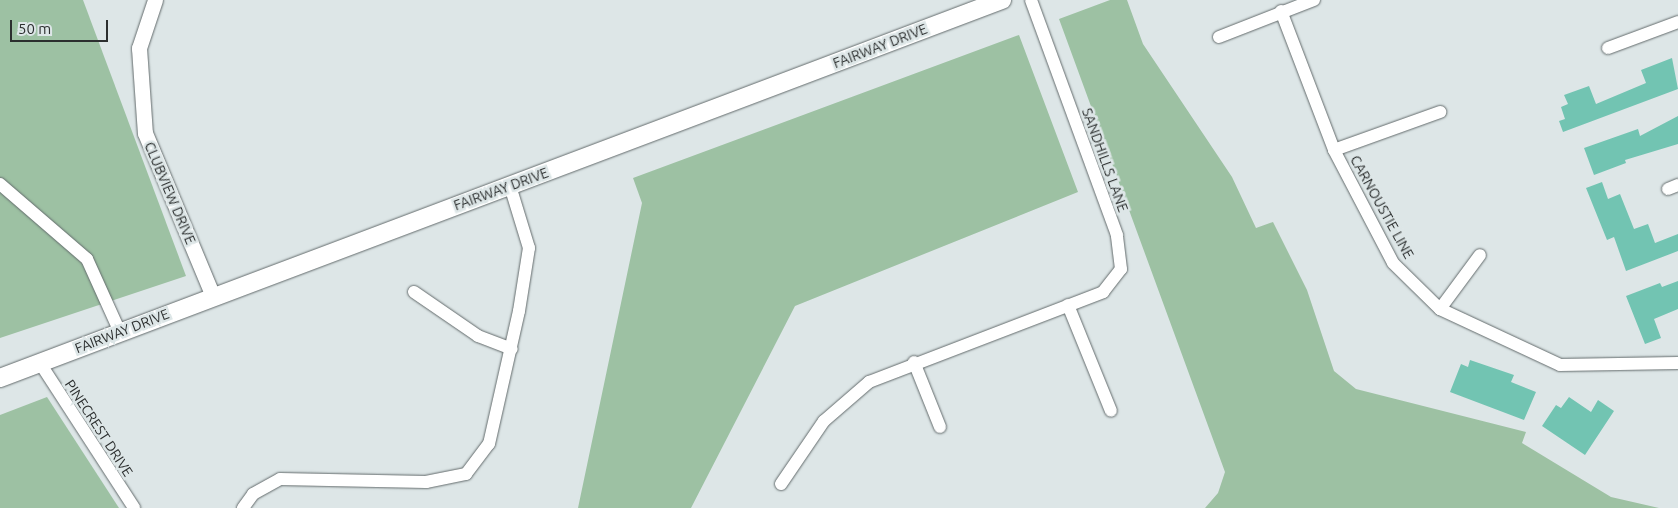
<!DOCTYPE html>
<html>
<head>
<meta charset="utf-8">
<style>
  body { margin:0 }
  #map { position:relative; width:1678px; height:508px; overflow:hidden; background:#dde6e7; font-family:Ubuntu,sans-serif }
  div>[style] { position:absolute }
  .green>* { inset:0; background:#9dc1a3 }
  .building>* { inset:0; background:#72c4b2 }
  .roads { filter:drop-shadow(0 0 1px #636b6c) drop-shadow(0 0 1px #636b6c) }
  .minor>* { height:12px; margin:-6px; padding:0 6px; transform-origin:6px; border-radius:6px; background:#fff }
  .tertiary>* { height:15px; margin:-7.5px; padding:0 7.5px; transform-origin:7.5px; border-radius:7.5px; background:#fff }
  .secondary>* { height:18px; margin:-9px; padding:0 9px; transform-origin:9px; border-radius:9px; background:#fff }
  span { translate:-50% -50%; white-space:nowrap; text-align:center; line-height:1.15; -webkit-text-stroke:5px #dde6e7; paint-order:stroke }
  .street-label { font-size:14px; color:#2c2f2f }
  .scale { position:absolute; left:10px; top:20px; width:98px; height:22px; box-sizing:border-box; border:2px solid #2c2f2f; border-top:0; padding-left:6px; font-size:15px; line-height:18px; white-space:nowrap; color:#2c2f2f; -webkit-text-stroke:4px #dde6e7; paint-order:stroke }
</style>
</head>
<body>
<div id="map">
  <div class="green">
    <div style="clip-path:polygon(0 0,83px 0,186px 276px,0 338px)"></div>
    <div style="clip-path:polygon(1110px 0,1127px 0,1143px 44px,1232px 177px,1256px 228px,1273px 222px,1307px 290px,1334px 371px,1356px 389px,1526px 432px,1522px 443px,1611px 497px,1659px 508px,1205px 508px,1218px 493px,1225px 472px,1059px 19px)"></div>
    <div style="clip-path:polygon(1019px 35px,1078px 192px,795px 306px,691px 508px,578px 508px,642px 203px,633px 178px)"></div>
    <div style="clip-path:polygon(47px 397px,119px 508px,0 508px,0 415px)"></div>
  </div>
  <div class="building">
    <div style="clip-path:polygon(1672px 58px,1678px 89px,1563px 132px,1559px 121px,1565px 119px,1561px 107px,1568px 104px,1564px 95px,1589px 86px,1596px 104px,1646px 83px,1641px 70px)"></div>
    <div style="clip-path:polygon(1678px 116px,1678px 144px,1625px 160px,1626px 163px,1594px 175px,1584px 148px,1638px 129px,1640px 136px)"></div>
    <div style="clip-path:polygon(1602px 182px,1608px 199px,1620px 194px,1634px 229px,1648px 224px,1655px 243px,1678px 234px,1678px 251px,1626px 271px,1614px 237px,1607px 240px,1586px 188px)"></div>
    <div style="clip-path:polygon(1678px 281px,1678px 309px,1654px 319px,1661px 338px,1645px 344px,1626px 296px,1660px 283px,1662px 287px)"></div>
    <div style="clip-path:polygon(1470px 360px,1514px 375px,1511px 382px,1536px 392px,1524px 420px,1450px 392px,1461px 364px,1468px 367px)"></div>
    <div style="clip-path:polygon(1569px 397px,1591px 412px,1598px 400px,1614px 411px,1585px 455px,1542px 426px,1556px 405px,1561px 408px)"></div>
  </div>
  <div class="roads">
    <div class="minor">
      <div style="left:1281px;top:11px;width:149px;rotate:69.1deg"></div>
      <div style="left:1334px;top:150px;width:127px;rotate:62.4deg"></div>
      <div style="left:1393px;top:263px;width:66px;rotate:44.4deg"></div>
      <div style="left:1440px;top:309px;width:132px;rotate:25deg"></div>
      <div style="left:1560px;top:365px;width:118px;rotate:-1deg"></div>
      <div style="left:1219px;top:37px;width:102px;rotate:-21.3deg"></div>
      <div style="left:1608px;top:48px;width:75px;rotate:-20.4deg"></div>
      <div style="left:1334px;top:150px;width:113px;rotate:-19.7deg"></div>
      <div style="left:0;top:184px;width:115px;rotate:40.8deg"></div>
      <div style="left:87px;top:259px;width:80px;rotate:65.7deg"></div>
      <div style="left:1668px;top:189px;width:11px;rotate:-22deg"></div>
      <div style="left:414px;top:292px;width:78px;rotate:34.5deg"></div>
      <div style="left:478px;top:336px;width:36px;rotate:21deg"></div>
      <div style="left:1068px;top:305px;width:114px;rotate:67.9deg"></div>
      <div style="left:1440px;top:309px;width:67px;rotate:-53.5deg"></div>
      <div style="left:914px;top:362px;width:70px;rotate:68.2deg"></div>
      <div style="left:40px;top:363px;width:173px;rotate:57deg"></div>
      <div style="left:781px;top:484px;width:76px;rotate:-55.7deg"></div>
      <div style="left:824px;top:421px;width:60px;rotate:-40.9deg"></div>
      <div style="left:869px;top:382px;width:251px;rotate:-21deg"></div>
      <div style="left:1103px;top:292px;width:29px;rotate:-52deg"></div>
      <div style="left:1121px;top:269px;width:34px;rotate:-97deg"></div>
      <div style="left:1117px;top:235px;width:250px;rotate:-110.1deg"></div>
      <div style="left:243px;top:508px;width:17px;rotate:-54deg"></div>
      <div style="left:253px;top:494px;width:31px;rotate:-29deg"></div>
      <div style="left:280px;top:479px;width:146px;rotate:1.2deg"></div>
      <div style="left:426px;top:482px;width:41px;rotate:-11.3deg"></div>
      <div style="left:466px;top:474px;width:38px;rotate:-53deg"></div>
      <div style="left:489px;top:444px;width:136px;rotate:-77.3deg"></div>
      <div style="left:519px;top:311px;width:64px;rotate:-81deg"></div>
      <div style="left:529px;top:248px;width:65px;rotate:-107deg"></div>
    </div>
    <div class="tertiary">
      <div style="left:155px;top:0;width:51px;rotate:108.4deg"></div>
      <div style="left:139px;top:48px;width:85px;rotate:86deg"></div>
      <div style="left:145px;top:133px;width:177px;rotate:67.4deg"></div>
    </div>
    <div class="secondary">
      <div style="left:0;top:378px;width:1071px;rotate:-20.67deg"></div>
    </div>
  </div>
  <div class="street-label">
    <span style="left:880px;top:46px;rotate:-21deg">FAIRWAY DRIVE</span>
    <span style="left:1105px;top:160px;rotate:70deg">SANDHILLS LANE</span>
    <span style="left:501px;top:189px;rotate:-20deg">FAIRWAY DRIVE</span>
    <span style="left:170px;top:193px;rotate:67deg">CLUBVIEW DRIVE</span>
    <span style="left:1382px;top:207px;rotate:61deg">CARNOUSTIE LINE</span>
    <span style="left:122px;top:331px;rotate:-21deg">FAIRWAY DRIVE</span>
    <span style="left:99px;top:428px;rotate:57deg">PINECREST DRIVE</span>
  </div>
  <div class="scale">50 m</div>
</div>
</body>
</html>
